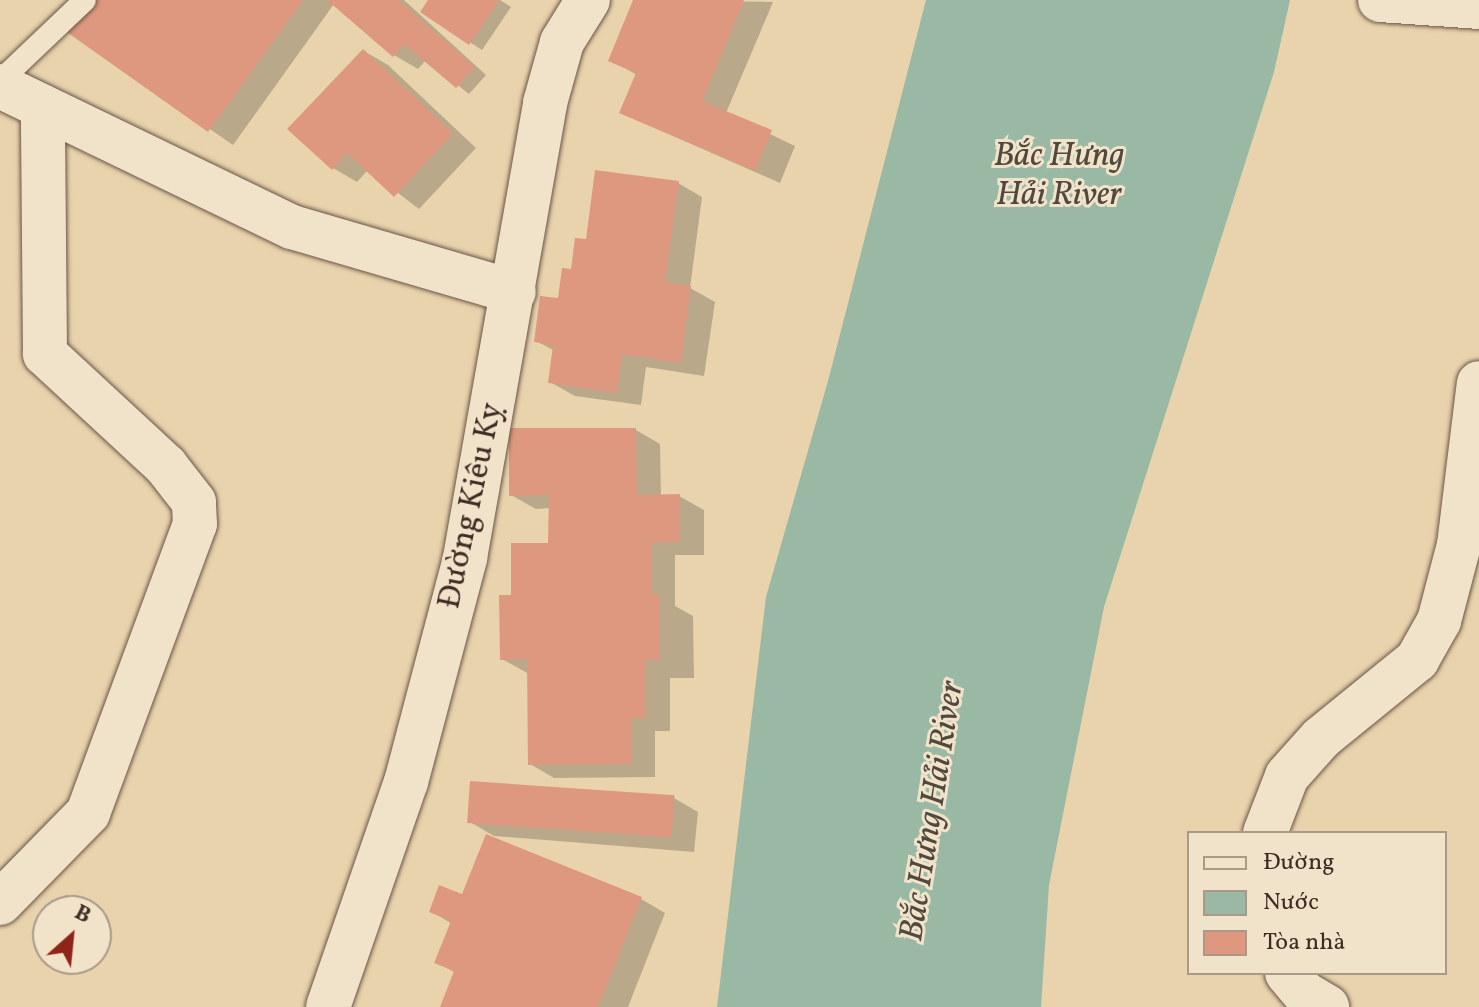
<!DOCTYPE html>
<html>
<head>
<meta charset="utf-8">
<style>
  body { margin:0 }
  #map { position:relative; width:1479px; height:1007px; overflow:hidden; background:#e9d3ad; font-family:Vollkorn,serif }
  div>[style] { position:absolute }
  .water>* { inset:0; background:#99b9a4 }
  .shadow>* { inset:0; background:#0003 }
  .building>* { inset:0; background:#df9880; transform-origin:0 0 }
  .roads { filter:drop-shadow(0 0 2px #6a5646) drop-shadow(0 0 2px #6a5646) }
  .service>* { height:22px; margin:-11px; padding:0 11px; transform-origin:11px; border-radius:11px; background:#f1e2ca }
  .minor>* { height:44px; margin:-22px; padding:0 22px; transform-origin:22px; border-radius:22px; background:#f1e2ca }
  .secondary>* { height:44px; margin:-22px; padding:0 22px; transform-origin:22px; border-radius:22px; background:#f1e2ca }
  span { translate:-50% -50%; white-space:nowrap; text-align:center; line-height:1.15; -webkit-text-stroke:6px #f1e2ca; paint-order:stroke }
  .street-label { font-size:32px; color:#3f2c24 }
  .water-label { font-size:34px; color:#51483e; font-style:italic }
  .legend { position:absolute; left:1187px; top:831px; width:260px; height:144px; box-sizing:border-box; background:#f1e2ca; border:2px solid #a98; margin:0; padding:10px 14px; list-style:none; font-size:24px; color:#3f2c24 }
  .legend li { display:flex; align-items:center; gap:16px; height:40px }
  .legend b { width:40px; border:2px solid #a98 }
  .north { position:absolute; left:32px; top:895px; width:80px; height:80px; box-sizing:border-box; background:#f1e2ca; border:2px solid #a98; border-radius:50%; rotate:27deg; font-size:22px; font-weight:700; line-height:32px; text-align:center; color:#3f2c24 }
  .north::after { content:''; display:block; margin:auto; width:28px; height:36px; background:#8f2418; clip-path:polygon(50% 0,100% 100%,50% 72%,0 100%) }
</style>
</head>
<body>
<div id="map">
  <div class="water">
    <div style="clip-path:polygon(926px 0,1290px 0,1274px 72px,1104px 607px,1049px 885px,1041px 1007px,717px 1007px,766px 597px,828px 381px)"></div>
  </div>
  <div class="shadow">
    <div style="clip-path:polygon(98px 0,404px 0,486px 75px,469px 94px,426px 60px,418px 69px,394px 55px,334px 4px,233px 145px,124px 70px)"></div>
    <div style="clip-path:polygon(430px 0,500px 0,511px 7px,482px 50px,423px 12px)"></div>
    <div style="clip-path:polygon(636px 0,773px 2px,726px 113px,795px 146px,780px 183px,621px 113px,637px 75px,610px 60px)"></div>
    <div style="clip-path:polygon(364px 51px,388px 65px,476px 148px,419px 209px,368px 170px,357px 182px,333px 168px)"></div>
    <div style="clip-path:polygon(678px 183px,702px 197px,690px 288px,715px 302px,704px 376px,646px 367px,641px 405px,575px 396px,550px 382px,555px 351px,536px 341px,587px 241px)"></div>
    <div style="clip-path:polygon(636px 430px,660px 444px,661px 496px,679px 496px,704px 510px,704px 555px,675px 555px,675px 606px,693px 616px,694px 678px,670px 678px,670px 731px,655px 731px,655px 777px,554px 778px,530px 764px,529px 674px,502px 659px,513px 597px,550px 545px,550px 508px,536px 509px,511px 495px)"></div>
    <div style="clip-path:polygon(674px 798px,698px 812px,694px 852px,494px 836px,470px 822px)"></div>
    <div style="clip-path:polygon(463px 897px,641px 899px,665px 913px,628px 1007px,442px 1007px,456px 973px,437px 963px,452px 924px,431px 911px)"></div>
  </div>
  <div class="building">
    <div style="clip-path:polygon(95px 0,303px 0,208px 132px,61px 28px)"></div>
    <div style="clip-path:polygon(327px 0,398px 0,475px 67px,456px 88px,404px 44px,393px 57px)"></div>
    <div style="clip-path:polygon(428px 0,499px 0,469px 45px,420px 12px)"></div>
    <div style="clip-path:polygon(633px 0,744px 0,702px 101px,772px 130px,755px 171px,619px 113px,636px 73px,608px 61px)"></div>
    <div style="clip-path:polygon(363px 49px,453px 133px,394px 197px,347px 153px,332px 170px,287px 129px)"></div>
    <div style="clip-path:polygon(595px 170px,679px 181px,665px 282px,691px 286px,681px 363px,622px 354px,617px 393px,548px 383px,553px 345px,534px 342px,540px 296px,558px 298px,562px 268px,571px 269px,575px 238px,586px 239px)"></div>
    <div style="clip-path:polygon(509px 428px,636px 428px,637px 495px,680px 494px,680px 542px,651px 543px,651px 594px,659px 594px,660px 659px,646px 660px,646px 718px,631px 718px,632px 764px,528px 765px,527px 659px,500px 660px,499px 595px,511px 595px,511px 543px,548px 543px,549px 495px,509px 496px)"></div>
    <div style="left:470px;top:781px;width:205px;height:42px;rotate:4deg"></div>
    <div style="clip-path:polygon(486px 834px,642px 897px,598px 1007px,440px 1007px,454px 971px,434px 963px,451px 921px,429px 912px,439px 885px,462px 894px)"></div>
  </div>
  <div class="roads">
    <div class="service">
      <div style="left:0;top:81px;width:117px;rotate:-43.6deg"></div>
    </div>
    <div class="minor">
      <div style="left:0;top:86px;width:324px;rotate:25.8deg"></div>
      <div style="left:292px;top:227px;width:231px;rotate:16.3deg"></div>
      <div style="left:1265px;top:833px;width:61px;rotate:-68.9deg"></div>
      <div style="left:1287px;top:776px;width:51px;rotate:-48.2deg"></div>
      <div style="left:1321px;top:738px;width:124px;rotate:-39.1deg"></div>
      <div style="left:1417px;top:660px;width:45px;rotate:-60.6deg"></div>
      <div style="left:1439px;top:621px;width:79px;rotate:-75.3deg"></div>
      <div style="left:1459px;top:545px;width:163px;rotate:-83deg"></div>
      <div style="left:0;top:903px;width:126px;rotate:-45.6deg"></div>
      <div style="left:88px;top:813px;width:308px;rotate:-69.7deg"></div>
      <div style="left:195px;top:524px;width:22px;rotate:-93deg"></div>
      <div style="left:194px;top:502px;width:46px;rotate:-127.9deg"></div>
      <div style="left:166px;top:466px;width:165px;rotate:-137.2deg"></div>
      <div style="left:45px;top:354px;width:247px;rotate:-90.5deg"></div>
      <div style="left:1287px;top:973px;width:26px;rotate:50deg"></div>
      <div style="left:1304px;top:993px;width:27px;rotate:31deg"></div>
    </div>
    <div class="secondary">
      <div style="left:1380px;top:0;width:99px;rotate:4deg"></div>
      <div style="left:328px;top:1007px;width:238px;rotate:-70.9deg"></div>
      <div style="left:406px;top:782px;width:232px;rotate:-75.2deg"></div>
      <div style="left:465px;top:558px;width:462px;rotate:-80deg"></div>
      <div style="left:545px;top:103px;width:63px;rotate:-74.4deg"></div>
      <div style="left:562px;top:42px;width:49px;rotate:-58.2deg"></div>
    </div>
  </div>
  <div class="street-label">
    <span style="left:472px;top:506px;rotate:-78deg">Đường Kiêu Kỵ</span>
  </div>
  <div class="water-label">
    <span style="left:1059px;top:176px">Bắc Hưng<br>Hải River</span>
    <span style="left:933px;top:811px;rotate:-81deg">Bắc Hưng Hải River</span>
  </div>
  <ul class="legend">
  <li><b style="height:10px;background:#f1e2ca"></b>Đường</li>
  <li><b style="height:22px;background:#99b9a4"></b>Nước</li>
  <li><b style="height:22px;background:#df9880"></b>Tòa nhà</li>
  </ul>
  <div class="north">B</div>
</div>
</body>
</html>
